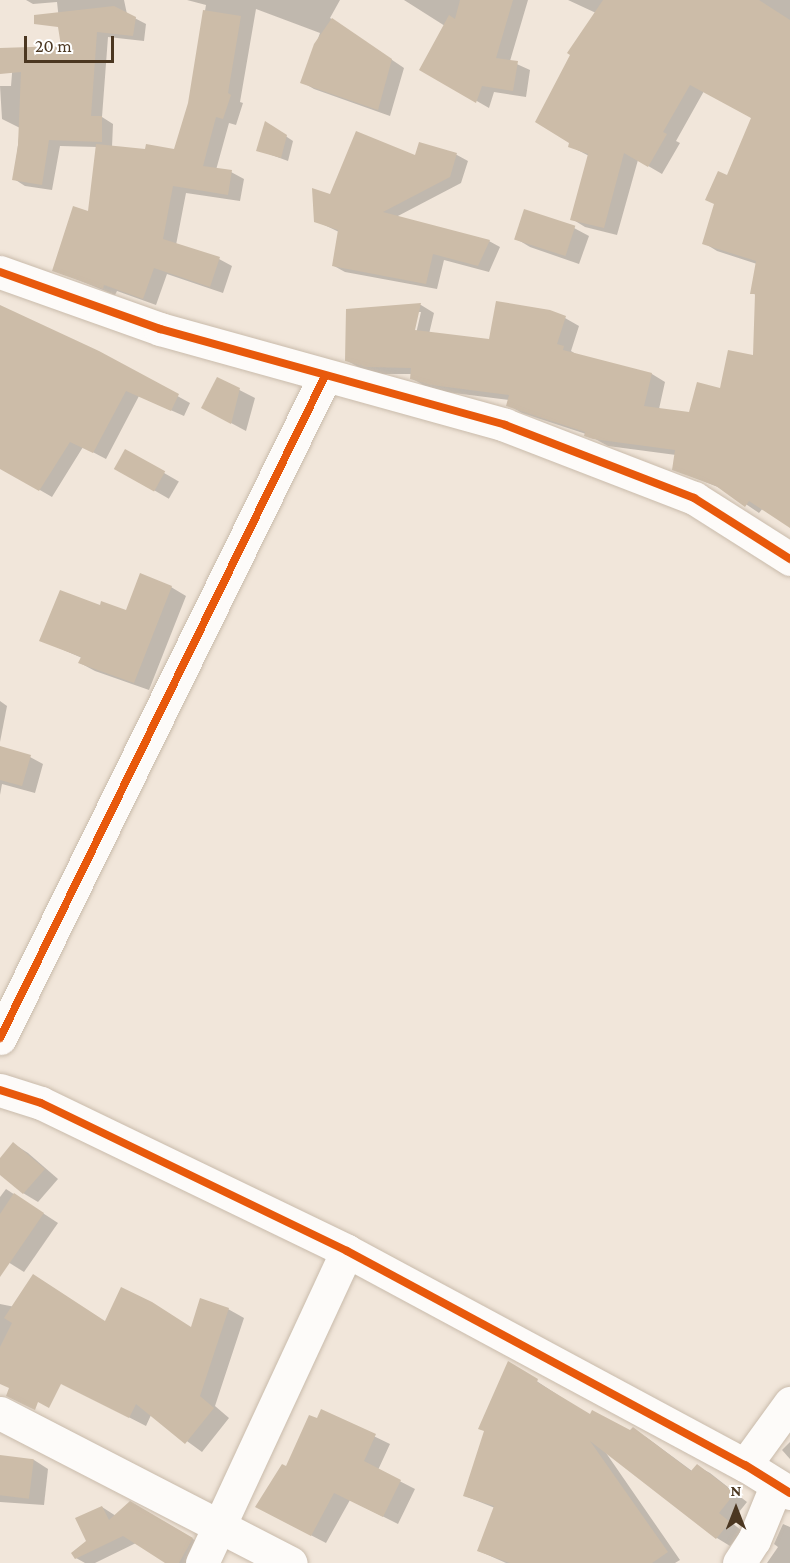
<!DOCTYPE html>
<html>
<head>
<meta charset="utf-8">
<style>
  body { margin:0 }
  #map { position:relative; width:790px; height:1563px; overflow:hidden; background:#f1e6da; font-family:"Crimson Pro",serif }
  div>[style] { position:absolute }
  .shadow>* { inset:0; background:#0003; transform-origin:0 0 }
  .building>* { inset:0; background:#ccbca8; transform-origin:0 0 }
  .roads { filter:drop-shadow(0 0 2px #c9bbab) drop-shadow(0 0 2px #c9bbab) }
  .street>* { height:33px; margin:-16.5px; padding:0 16.5px; transform-origin:16.5px; border-radius:16.5px; background:#fdfbf9 }
  .cycleway>* { height:8px; margin:-4px; padding:0 4px; transform-origin:4px; border-radius:4px; background:#e8590c }
  span { translate:-50% -50%; white-space:nowrap; text-align:center; line-height:1.15; -webkit-text-stroke:6px #fff; paint-order:stroke }
  .north { position:absolute; left:706px; top:1479px; width:60px; height:60px; -webkit-text-stroke:4px #fff; paint-order:stroke; rotate:0deg; font-size:16px; font-weight:700; line-height:24px; text-align:center; color:#4b3721 }
  .north::after { content:''; display:block; margin:auto; width:21px; height:27px; background:#4b3721; clip-path:polygon(50% 0,100% 100%,50% 72%,0 100%) }
  .scale { position:absolute; left:24px; top:36px; width:90px; height:27px; box-sizing:border-box; border:3px solid #4b3721; border-top:0; padding-left:8px; font-size:18px; line-height:21px; white-space:nowrap; color:#4b3721; -webkit-text-stroke:4px #fff; paint-order:stroke }
</style>
</head>
<body>
<div id="map">
  <div class="shadow">
    <div style="clip-path:polygon(26px 0,124px 0,127px 14px,146px 24px,144px 41px,108px 37px,102px 117px,113px 124px,112px 147px,146px 151px,175px 150px,189px 103px,206px 5px,187px 0,340px 0,330px 18px,404px 68px,390px 116px,314px 89px,302px 82px,320px 33px,256px 9px,240px 102px,243px 103px,236px 125px,229px 123px,216px 170px,231px 172px,244px 179px,240px 201px,186px 193px,176px 245px,219px 259px,232px 266px,223px 293px,167px 274px,156px 305px,117px 291px,115px 295px,54px 270px,89px 213px,97px 147px,60px 146px,52px 190px,25px 186px,14px 179px,20px 128px,2px 119px,0 86px,11px 86px,14px 49px,62px 47px,57px 2px,33px 4px)"></div>
    <div style="clip-path:polygon(404px 0,528px 0,510px 61px,530px 70px,526px 97px,494px 92px,489px 108px,421px 69px,445px 26px)"></div>
    <div style="clip-path:polygon(evenodd,568px 0,790px 0,790px 526px,763px 508px,759px 513px,725px 490px,674px 469px,676px 455px,608px 446px,586px 434px,522px 413px,508px 405px,509px 400px,446px 392px,425px 386px,411px 378px,412px 374px,380px 374px,360px 368px,346px 360px,348px 310px,421px 305px,434px 313px,429px 334px,490px 341px,565px 318px,579px 326px,571px 351px,579px 356px,652px 374px,665px 382px,659px 409px,690px 413px,721px 390px,754px 357px,756px 295px,752px 293px,757px 264px,717px 251px,704px 243px,752px 118px,704px 91px,676px 141px,680px 143px,662px 174px,638px 160px,617px 235px,585px 227px,572px 219px,589px 156px,570px 146px,596px 13px,568px 0,418px 312px,421px 312px,415px 338px,412px 337px,418px 312px)"></div>
    <div style="clip-path:polygon(266px 123px,293px 141px,288px 161px,258px 150px)"></div>
    <div style="clip-path:polygon(420px 144px,457px 155px,468px 161px,461px 183px,396px 217px,489px 241px,500px 247px,489px 272px,444px 260px,437px 289px,345px 272px,334px 266px,339px 232px,316px 221px,331px 195px,416px 157px)"></div>
    <div style="clip-path:polygon(574px 228px,589px 236px,579px 264px,530px 247px,515px 238px)"></div>
    <div style="clip-path:polygon(0 308px,98px 352px,190px 403px,184px 416px,139px 396px,106px 459px,83px 447px,52px 497px,0 467px)"></div>
    <div style="clip-path:polygon(218px 379px,255px 398px,246px 431px,218px 416px)"></div>
    <div style="left:126px;top:451px;width:61px;height:20px;rotate:30deg"></div>
    <div style="clip-path:polygon(171px 587px,186px 596px,149px 690px,95px 671px,80px 663px,82px 658px,41px 640px,101px 607px,126px 611px)"></div>
    <div style="clip-path:polygon(0 701px,7px 706px,0 742px)"></div>
    <div style="clip-path:polygon(0 748px,30px 757px,43px 764px,35px 793px,2px 784px,0 795px)"></div>
    <div style="clip-path:polygon(14px 1144px,28px 1153px,58px 1179px,38px 1202px,23px 1193px,0 1173px,0 1160px)"></div>
    <div style="clip-path:polygon(6px 1189px,58px 1223px,24px 1272px,0 1257px,0 1197px)"></div>
    <div style="clip-path:polygon(0 1304px,105px 1325px,192px 1328px,228px 1309px,244px 1318px,215px 1406px,229px 1418px,202px 1452px,151px 1415px,146px 1426px,109px 1407px,94px 1385px,0 1368px)"></div>
    <div style="clip-path:polygon(509px 1363px,590px 1416px,646px 1437px,692px 1471px,697px 1466px,710px 1473px,747px 1502px,731px 1522px,742px 1531px,730px 1546px,717px 1538px,604px 1450px,680px 1560px,675px 1563px,506px 1563px,479px 1551px,495px 1508px,465px 1496px)"></div>
    <div style="clip-path:polygon(322px 1411px,390px 1444px,378px 1470px,415px 1489px,398px 1524px,350px 1500px,326px 1543px,272px 1515px)"></div>
    <div style="clip-path:polygon(790px 1442px,790px 1459px,782px 1450px)"></div>
    <div style="clip-path:polygon(34px 1460px,48px 1469px,44px 1505px,0 1502px,0 1461px)"></div>
    <div style="clip-path:polygon(130px 1503px,205px 1546px,196px 1563px,168px 1563px,136px 1543px,95px 1563px,85px 1563px,76px 1558px,88px 1541px,102px 1507px,116px 1516px)"></div>
    <div style="clip-path:polygon(783px 1524px,790px 1527px,790px 1563px,767px 1563px,778px 1547px,774px 1544px)"></div>
  </div>
  <div class="building">
    <div style="clip-path:polygon(460px 0,513px 0,496px 58px,518px 61px,513px 91px,482px 86px,476px 103px,419px 70px,449px 15px,455px 19px)"></div>
    <div style="clip-path:polygon(603px 0,759px 0,790px 20px,790px 528px,749px 501px,745px 507px,716px 486px,672px 470px,675px 450px,593px 439px,584px 436px,585px 432px,506px 406px,509px 395px,431px 385px,410px 379px,411px 368px,366px 367px,345px 361px,346px 309px,421px 303px,415px 330px,489px 339px,496px 301px,550px 310px,566px 316px,557px 344px,564px 346px,563px 350px,652px 373px,644px 406px,689px 412px,697px 382px,720px 388px,728px 350px,753px 355px,755px 294px,750px 294px,756px 261px,702px 244px,714px 204px,705px 200px,718px 171px,727px 175px,751px 118px,690px 85px,663px 132px,667px 134px,648px 167px,624px 153px,604px 228px,570px 220px,588px 154px,568px 147px,569px 143px,535px 122px,570px 55px,567px 53px)"></div>
    <div style="clip-path:polygon(114px 6px,136px 17px,133px 36px,97px 32px,91px 116px,102px 116px,102px 142px,49px 140px,42px 185px,12px 180px,18px 145px,21px 72px,0 74px,0 48px,61px 46px,58px 27px,34px 24px,34px 15px)"></div>
    <div style="clip-path:polygon(203px 10px,241px 16px,228px 93px,231px 95px,223px 119px,216px 117px,203px 166px,232px 170px,228px 195px,173px 186px,163px 239px,220px 257px,210px 287px,154px 268px,143px 299px,104px 285px,103px 289px,52px 271px,73px 206px,88px 211px,96px 144px,145px 149px,146px 144px,174px 149px,188px 103px)"></div>
    <div style="clip-path:polygon(332px 18px,392px 59px,378px 110px,300px 83px,314px 44px)"></div>
    <div style="clip-path:polygon(265px 121px,287px 135px,281px 158px,256px 151px)"></div>
    <div style="clip-path:polygon(356px 131px,415px 155px,419px 142px,457px 153px,450px 177px,383px 212px,490px 240px,478px 266px,433px 254px,426px 284px,332px 266px,338px 230px,314px 222px,312px 188px,330px 194px)"></div>
    <div style="left:524px;top:209px;width:54px;height:32px;rotate:18deg"></div>
    <div style="clip-path:polygon(0 305px,99px 351px,179px 394px,171px 411px,126px 391px,93px 453px,70px 442px,39px 491px,0 469px)"></div>
    <div style="clip-path:polygon(217px 377px,240px 388px,231px 424px,201px 408px)"></div>
    <div style="left:125px;top:449px;width:46px;height:23px;rotate:29deg"></div>
    <div style="clip-path:polygon(140px 573px,172px 586px,134px 683px,78px 663px,81px 657px,39px 641px,60px 590px,100px 605px,101px 601px,126px 610px)"></div>
    <div style="clip-path:polygon(0 746px,31px 755px,22px 786px,0 780px)"></div>
    <div style="clip-path:polygon(13px 1142px,45px 1169px,23px 1194px,0 1175px,0 1158px)"></div>
    <div style="clip-path:polygon(14px 1193px,44px 1213px,0 1277px,0 1214px)"></div>
    <div style="clip-path:polygon(33px 1274px,105px 1321px,121px 1287px,152px 1302px,191px 1327px,200px 1298px,229px 1308px,200px 1396px,214px 1408px,185px 1444px,136px 1404px,129px 1418px,61px 1384px,49px 1408px,38px 1402px,35px 1410px,6px 1396px,9px 1388px,0 1384px,0 1347px,12px 1323px,4px 1318px)"></div>
    <div style="clip-path:polygon(508px 1361px,538px 1379px,537px 1382px,590px 1414px,592px 1410px,630px 1430px,633px 1427px,691px 1471px,697px 1464px,735px 1493px,719px 1513px,730px 1522px,716px 1539px,590px 1441px,668px 1552px,652px 1563px,510px 1563px,477px 1551px,494px 1506px,463px 1496px,484px 1431px,478px 1429px)"></div>
    <div style="clip-path:polygon(321px 1409px,376px 1434px,364px 1461px,401px 1480px,383px 1517px,334px 1493px,311px 1536px,255px 1507px,282px 1464px,286px 1466px,309px 1415px,317px 1418px)"></div>
    <div style="left:0;top:1455px;width:34px;height:40px;rotate:7deg"></div>
    <div style="clip-path:polygon(130px 1501px,193px 1538px,179px 1563px,165px 1563px,123px 1536px,75px 1559px,71px 1553px,86px 1541px,75px 1518px,102px 1506px,109px 1520px)"></div>
  </div>
  <div class="roads">
    <div class="street">
      <div style="left:0;top:272px;width:170px;rotate:19.6deg"></div>
      <div style="left:160px;top:329px;width:358px;rotate:15.5deg"></div>
      <div style="left:505px;top:425px;width:203px;rotate:21.1deg"></div>
      <div style="left:694px;top:498px;width:114px;rotate:32.4deg"></div>
      <div style="left:0;top:1038px;width:737px;rotate:-63.85deg"></div>
      <div style="left:0;top:1090px;width:43px;rotate:17.6deg"></div>
      <div style="left:41px;top:1103px;width:340px;rotate:25.8deg"></div>
      <div style="left:347px;top:1251px;width:452px;rotate:28.3deg"></div>
      <div style="left:745px;top:1465px;width:53px;rotate:31.9deg"></div>
      <div style="left:0;top:1413px;width:327px;rotate:27.3deg"></div>
      <div style="left:745px;top:1465px;width:77px;rotate:-54deg"></div>
      <div style="left:202px;top:1563px;width:344px;rotate:-65.1deg"></div>
      <div style="left:739px;top:1563px;width:27px;rotate:-57deg"></div>
      <div style="left:754px;top:1540px;width:58px;rotate:-67.8deg"></div>
    </div>
  </div>
  <div class="cycleway">
    <div style="left:0;top:272px;width:170px;rotate:19.6deg"></div>
    <div style="left:160px;top:329px;width:358px;rotate:15.5deg"></div>
    <div style="left:505px;top:425px;width:203px;rotate:21.1deg"></div>
    <div style="left:694px;top:498px;width:114px;rotate:32.4deg"></div>
    <div style="left:0;top:1038px;width:737px;rotate:-63.85deg"></div>
    <div style="left:0;top:1090px;width:43px;rotate:17.6deg"></div>
    <div style="left:41px;top:1103px;width:340px;rotate:25.8deg"></div>
    <div style="left:347px;top:1251px;width:452px;rotate:28.3deg"></div>
    <div style="left:745px;top:1465px;width:53px;rotate:31.9deg"></div>
  </div>
  <div class="north">N</div>
  <div class="scale">20 m</div>
</div>
</body>
</html>
